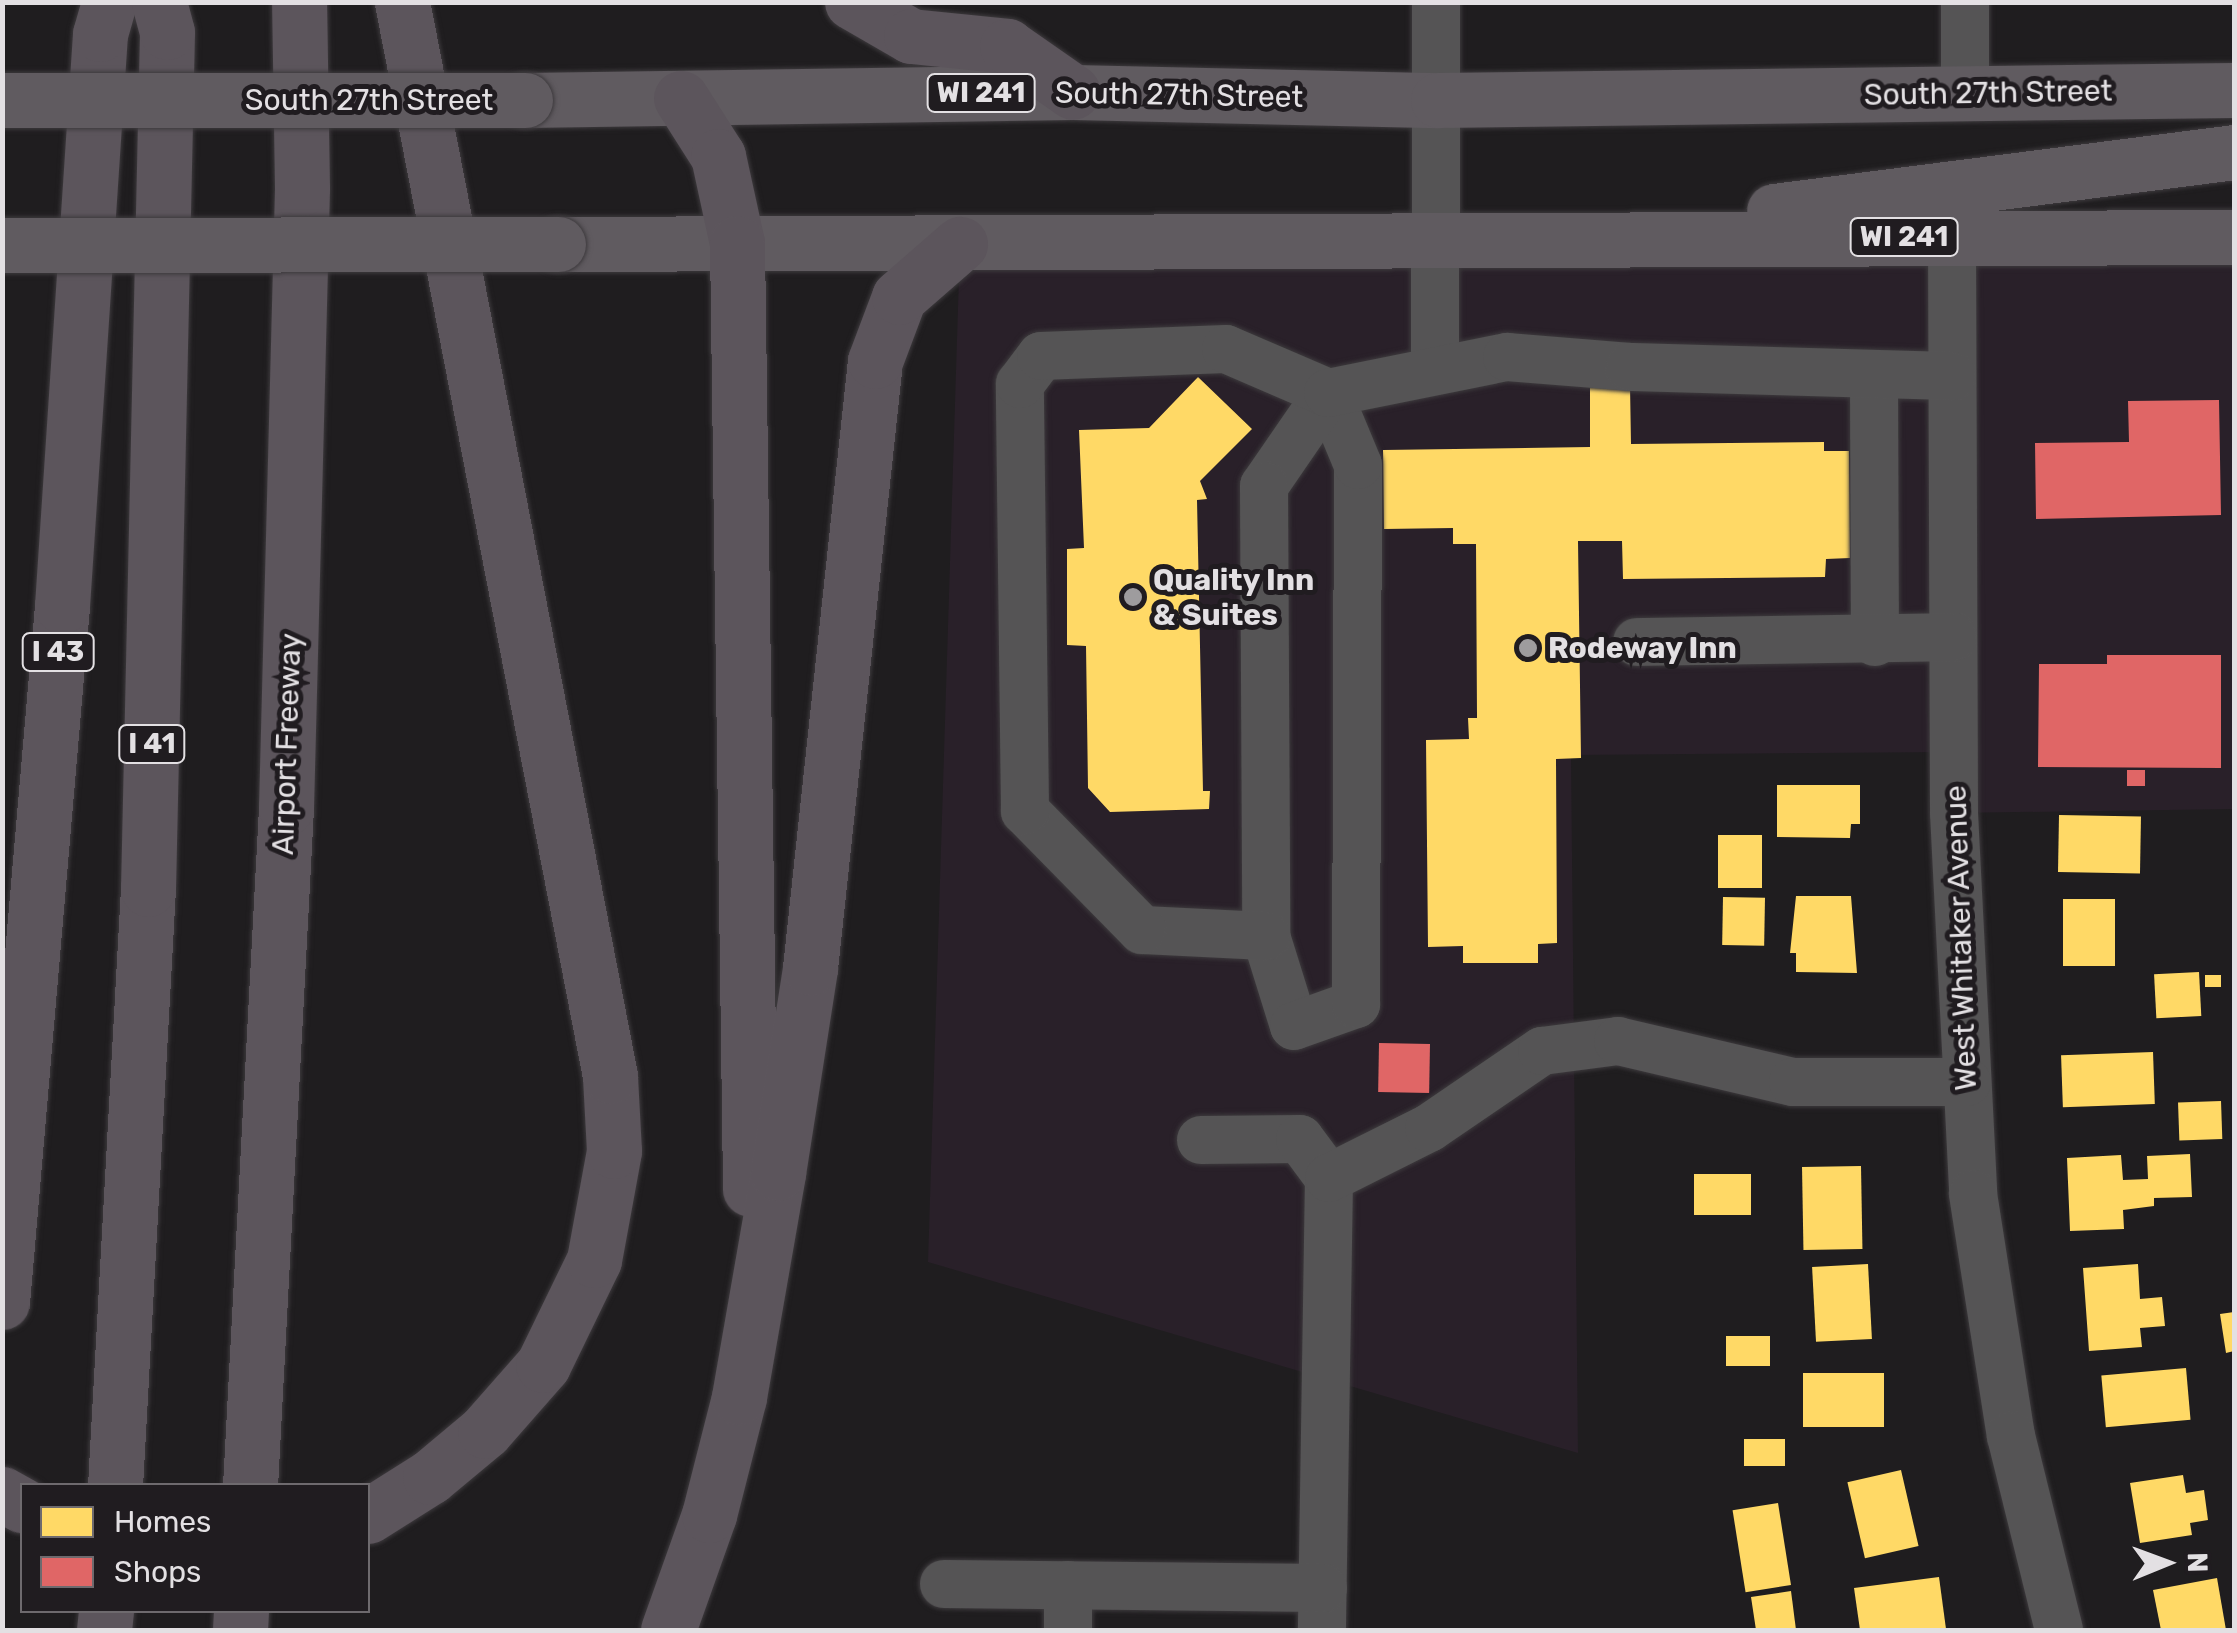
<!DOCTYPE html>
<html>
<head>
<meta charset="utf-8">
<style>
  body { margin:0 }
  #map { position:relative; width:2237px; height:1633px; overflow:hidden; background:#1f1d1f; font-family:Rubik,sans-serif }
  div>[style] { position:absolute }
  .built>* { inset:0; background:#292029 }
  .homes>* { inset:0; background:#ffd966; transform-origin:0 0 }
  .shops>* { inset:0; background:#e06666; transform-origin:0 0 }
  .roads { filter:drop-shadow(0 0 2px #3d3a3d) drop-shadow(0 0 2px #3d3a3d) }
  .minor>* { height:48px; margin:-24px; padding:0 24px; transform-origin:24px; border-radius:24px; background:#555455 }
  .major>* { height:55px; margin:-27.5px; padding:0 27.5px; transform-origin:27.5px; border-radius:27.5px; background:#605b60 }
  .highway>* { height:55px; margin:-27.5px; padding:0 27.5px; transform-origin:27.5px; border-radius:27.5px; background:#5c555c }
  .bridges { filter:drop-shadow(0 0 2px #3d3a3d) drop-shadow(0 0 2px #3d3a3d) }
  .major-bridge>* { height:55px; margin:-27.5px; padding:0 27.5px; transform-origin:27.5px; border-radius:27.5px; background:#605b60 }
  .dots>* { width:28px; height:28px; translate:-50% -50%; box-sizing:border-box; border:5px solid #201c20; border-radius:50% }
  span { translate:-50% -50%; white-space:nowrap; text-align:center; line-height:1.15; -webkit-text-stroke:10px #201c20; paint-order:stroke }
  .shield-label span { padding:2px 8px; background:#201c20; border:2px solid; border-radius:8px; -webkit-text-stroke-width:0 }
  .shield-label { font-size:28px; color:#e3e0e3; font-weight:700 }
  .street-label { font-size:30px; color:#e3e0e3 }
  .poi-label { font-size:30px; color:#e3e0e3; font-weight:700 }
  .left { translate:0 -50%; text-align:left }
  .frame { position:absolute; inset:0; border:5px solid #e3e0e3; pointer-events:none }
  .legend { position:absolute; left:20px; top:1483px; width:350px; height:130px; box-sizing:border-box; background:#201c20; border:2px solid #6e6a6e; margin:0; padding:12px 18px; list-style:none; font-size:30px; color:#e3e0e3 }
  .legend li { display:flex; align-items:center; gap:20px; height:50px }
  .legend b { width:50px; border:2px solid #6e6a6e }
  .north { position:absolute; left:2117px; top:1513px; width:100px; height:100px; -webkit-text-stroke:8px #201c20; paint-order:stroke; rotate:89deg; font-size:28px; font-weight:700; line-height:40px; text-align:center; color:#e3e0e3 }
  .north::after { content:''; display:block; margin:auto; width:35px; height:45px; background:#e3e0e3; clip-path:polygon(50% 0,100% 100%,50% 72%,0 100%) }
</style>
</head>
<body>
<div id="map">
  <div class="built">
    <div style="clip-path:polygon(2234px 237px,2234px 809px,1954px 813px,1953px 752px,1571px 755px,1578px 1453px,928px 1262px,960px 244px)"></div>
  </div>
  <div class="homes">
    <div style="clip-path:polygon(1198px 377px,1252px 429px,1200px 481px,1207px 499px,1197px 500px,1203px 791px,1210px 791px,1209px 809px,1110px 812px,1088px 788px,1086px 646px,1067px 645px,1067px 549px,1084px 548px,1079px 430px,1149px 428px)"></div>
    <div style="clip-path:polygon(1630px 385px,1631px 444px,1824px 442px,1824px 451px,1849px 451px,1850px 558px,1826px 559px,1825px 577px,1623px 579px,1622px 541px,1578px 541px,1581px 758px,1556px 759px,1557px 943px,1538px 944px,1538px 963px,1463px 963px,1463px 946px,1428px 947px,1426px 740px,1469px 739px,1468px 718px,1477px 718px,1476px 544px,1453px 544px,1453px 528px,1384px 529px,1383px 450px,1590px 447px,1590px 386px)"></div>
    <div style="clip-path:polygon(1777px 785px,1860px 785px,1860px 824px,1851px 824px,1850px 838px,1777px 837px)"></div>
    <div style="left:2059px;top:815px;width:82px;height:57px;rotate:1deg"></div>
    <div style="left:1718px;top:835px;width:44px;height:53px"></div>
    <div style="clip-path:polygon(1796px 896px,1851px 896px,1857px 973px,1796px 972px,1796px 953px,1790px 953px)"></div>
    <div style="left:1723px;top:897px;width:42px;height:48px;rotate:1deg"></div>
    <div style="left:2063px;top:899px;width:52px;height:67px"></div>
    <div style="left:2199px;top:972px;width:44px;height:45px;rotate:87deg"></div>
    <div style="left:2205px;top:975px;width:16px;height:12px"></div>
    <div style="left:2153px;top:1052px;width:52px;height:92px;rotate:88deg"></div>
    <div style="left:2221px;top:1101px;width:38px;height:43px;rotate:88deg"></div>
    <div style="clip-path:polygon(2190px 1154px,2192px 1197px,2154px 1198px,2154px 1206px,2123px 1210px,2124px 1229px,2070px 1231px,2067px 1158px,2121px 1155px,2123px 1180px,2148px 1179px,2147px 1156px)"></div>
    <div style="left:1861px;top:1166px;width:83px;height:59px;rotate:89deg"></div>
    <div style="left:1694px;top:1174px;width:57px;height:41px"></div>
    <div style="left:1868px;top:1264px;width:75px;height:56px;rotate:87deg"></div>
    <div style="clip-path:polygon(2138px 1264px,2140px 1299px,2162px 1297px,2165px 1326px,2140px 1328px,2142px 1347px,2089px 1351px,2083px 1268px)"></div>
    <div style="clip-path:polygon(2234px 1312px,2234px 1351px,2226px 1353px,2220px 1314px)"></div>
    <div style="left:1726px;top:1336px;width:44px;height:30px"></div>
    <div style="left:2186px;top:1368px;width:52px;height:85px;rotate:85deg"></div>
    <div style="left:1803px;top:1373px;width:81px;height:54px"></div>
    <div style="left:1785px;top:1439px;width:27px;height:41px;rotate:90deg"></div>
    <div style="left:1901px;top:1470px;width:78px;height:55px;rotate:77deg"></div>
    <div style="clip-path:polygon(2183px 1475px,2186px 1493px,2204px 1490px,2208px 1520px,2190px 1523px,2192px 1535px,2140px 1543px,2130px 1483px)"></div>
    <div style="left:1778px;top:1503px;width:83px;height:46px;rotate:81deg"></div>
    <div style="clip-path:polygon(1939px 1577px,1946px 1629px,1860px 1630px,1854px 1588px)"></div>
    <div style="clip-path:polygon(2217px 1578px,2226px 1630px,2161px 1630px,2153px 1590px)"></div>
    <div style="clip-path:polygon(1791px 1591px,1796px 1630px,1756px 1630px,1751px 1597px)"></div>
  </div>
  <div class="shops">
    <div style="clip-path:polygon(2219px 400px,2221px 515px,2036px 519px,2035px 443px,2129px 442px,2128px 401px)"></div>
    <div style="clip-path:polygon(2107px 655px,2221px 655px,2221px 768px,2038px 767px,2039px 664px,2107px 664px)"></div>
    <div style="left:2145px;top:770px;width:16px;height:18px;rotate:90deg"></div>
    <div style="left:1379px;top:1043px;width:51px;height:49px;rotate:1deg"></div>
  </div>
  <div class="roads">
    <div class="minor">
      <div style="left:1965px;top:93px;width:91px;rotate:-90deg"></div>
      <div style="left:1952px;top:237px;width:576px;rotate:89.8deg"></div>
      <div style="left:1954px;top:813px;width:381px;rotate:87.1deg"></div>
      <div style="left:1973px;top:1194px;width:245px;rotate:81.1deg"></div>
      <div style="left:2011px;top:1436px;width:200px;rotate:76.1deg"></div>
      <div style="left:1435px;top:371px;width:369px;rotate:-89.8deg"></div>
      <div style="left:1874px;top:376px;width:266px;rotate:89.8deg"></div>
      <div style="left:1637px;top:642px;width:316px;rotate:-0.9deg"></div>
      <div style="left:1266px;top:936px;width:94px;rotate:72.7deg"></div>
      <div style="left:1294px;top:1026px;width:66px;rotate:-19.5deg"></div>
      <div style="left:1356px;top:1004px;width:539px;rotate:-89.79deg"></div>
      <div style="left:1358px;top:465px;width:78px;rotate:-112.6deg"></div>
      <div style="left:1328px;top:393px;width:113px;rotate:124.5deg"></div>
      <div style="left:1264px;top:486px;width:450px;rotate:89.7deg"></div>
      <div style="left:1266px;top:936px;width:124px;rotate:-177.2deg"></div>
      <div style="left:1142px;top:930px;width:167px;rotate:-134.5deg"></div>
      <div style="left:1025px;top:811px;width:427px;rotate:-90.7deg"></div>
      <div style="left:1020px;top:384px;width:35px;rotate:-53deg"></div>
      <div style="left:1041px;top:356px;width:185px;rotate:-2.2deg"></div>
      <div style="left:1226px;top:349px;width:111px;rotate:23.3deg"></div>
      <div style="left:1328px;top:393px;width:183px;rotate:-11.4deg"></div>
      <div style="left:1507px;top:357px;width:123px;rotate:4.6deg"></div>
      <div style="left:1630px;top:367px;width:322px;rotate:1.6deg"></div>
      <div style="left:1201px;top:1140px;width:99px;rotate:-0.6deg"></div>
      <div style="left:1300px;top:1139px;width:49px;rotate:53.4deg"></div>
      <div style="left:1329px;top:1178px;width:452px;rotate:90.9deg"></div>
      <div style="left:1329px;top:1178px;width:112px;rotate:-26.6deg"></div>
      <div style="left:1429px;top:1128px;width:137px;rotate:-34.3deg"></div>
      <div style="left:1542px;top:1051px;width:77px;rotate:-7.5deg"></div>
      <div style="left:1618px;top:1041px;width:180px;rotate:13.2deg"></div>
      <div style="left:1793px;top:1082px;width:174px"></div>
      <div style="left:944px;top:1584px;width:379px;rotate:0.6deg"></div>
      <div style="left:1068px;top:1630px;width:45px;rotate:-90deg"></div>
    </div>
    <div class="major">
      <div style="left:525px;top:100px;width:548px;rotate:-0.84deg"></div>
      <div style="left:1073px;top:92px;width:365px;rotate:1.3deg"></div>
      <div style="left:1438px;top:100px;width:796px;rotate:-0.72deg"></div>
      <div style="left:1774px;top:211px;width:464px;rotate:-7.3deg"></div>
      <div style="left:558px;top:244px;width:1676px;rotate:-0.24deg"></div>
    </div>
    <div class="highway">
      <div style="left:852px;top:2px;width:68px;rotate:30deg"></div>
      <div style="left:911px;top:36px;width:97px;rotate:5.9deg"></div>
      <div style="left:1007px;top:46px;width:80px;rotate:34.9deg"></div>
      <div style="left:681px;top:98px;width:69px;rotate:57.5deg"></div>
      <div style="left:718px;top:156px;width:89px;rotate:77.7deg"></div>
      <div style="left:737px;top:243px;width:946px;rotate:89.21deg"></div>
      <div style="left:2px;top:1302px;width:699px;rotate:-85.07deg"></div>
      <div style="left:62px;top:606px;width:573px;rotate:-86.2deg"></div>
      <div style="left:100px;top:34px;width:33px;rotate:-74deg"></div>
      <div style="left:115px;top:1486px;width:598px;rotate:-86.84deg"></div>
      <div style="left:148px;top:889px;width:857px;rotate:-88.73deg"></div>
      <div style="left:167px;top:32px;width:31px;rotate:-105deg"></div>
      <div style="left:250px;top:1486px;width:679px;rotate:-86.96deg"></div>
      <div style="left:286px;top:808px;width:620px;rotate:-88.52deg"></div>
      <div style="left:302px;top:188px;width:186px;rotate:-90.9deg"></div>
      <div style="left:2px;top:1494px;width:23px;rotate:29deg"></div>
      <div style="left:368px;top:1516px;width:73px;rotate:-32.2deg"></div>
      <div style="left:430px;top:1477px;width:72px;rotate:-39.9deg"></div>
      <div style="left:485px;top:1431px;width:88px;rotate:-48.7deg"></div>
      <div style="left:543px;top:1365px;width:117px;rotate:-64.1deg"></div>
      <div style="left:594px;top:1260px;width:111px;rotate:-79.6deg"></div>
      <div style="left:614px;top:1151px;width:75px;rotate:-93.1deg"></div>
      <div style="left:610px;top:1076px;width:1094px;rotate:-100.96deg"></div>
      <div style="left:104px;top:1630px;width:20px;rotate:-84deg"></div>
      <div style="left:240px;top:1630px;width:20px;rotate:-87deg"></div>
      <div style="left:668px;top:1630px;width:122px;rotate:-70.4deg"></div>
      <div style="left:709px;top:1515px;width:122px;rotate:-75.7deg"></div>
      <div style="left:739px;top:1397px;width:227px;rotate:-80.1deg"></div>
      <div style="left:778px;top:1173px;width:207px;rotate:-81.1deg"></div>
      <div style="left:810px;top:968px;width:610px;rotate:-83.89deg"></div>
      <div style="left:875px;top:361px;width:68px;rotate:-69.4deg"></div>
      <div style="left:899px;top:297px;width:81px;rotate:-41deg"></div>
    </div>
  </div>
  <div class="bridges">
    <div class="major-bridge">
      <div style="left:2px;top:100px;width:523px"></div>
      <div style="left:2px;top:245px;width:556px;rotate:-0.1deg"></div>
    </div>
  </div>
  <div class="dots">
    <div style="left:1133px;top:597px;background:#9e9c9e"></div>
    <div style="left:1528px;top:648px;background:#9e9c9e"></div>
  </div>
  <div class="shield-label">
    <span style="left:981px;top:93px">WI 241</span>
    <span style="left:1904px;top:237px">WI 241</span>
    <span style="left:58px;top:652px">I 43</span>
    <span style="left:152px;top:744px">I 41</span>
  </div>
  <div class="street-label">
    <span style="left:1988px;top:93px;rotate:-1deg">South 27th Street</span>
    <span style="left:1179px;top:95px;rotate:1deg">South 27th Street</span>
    <span style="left:369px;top:100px">South 27th Street</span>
    <span style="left:287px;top:744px;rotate:-88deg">Airport Freeway</span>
    <span style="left:1961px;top:938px;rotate:-92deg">West Whitaker Avenue</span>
  </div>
  <div class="poi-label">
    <span class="left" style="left:1153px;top:597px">Quality Inn<br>&amp; Suites</span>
    <span class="left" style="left:1548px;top:648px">Rodeway Inn</span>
  </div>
  <div class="frame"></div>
  <ul class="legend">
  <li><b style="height:28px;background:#ffd966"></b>Homes</li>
  <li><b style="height:28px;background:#e06666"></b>Shops</li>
  </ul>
  <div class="north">N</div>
</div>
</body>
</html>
